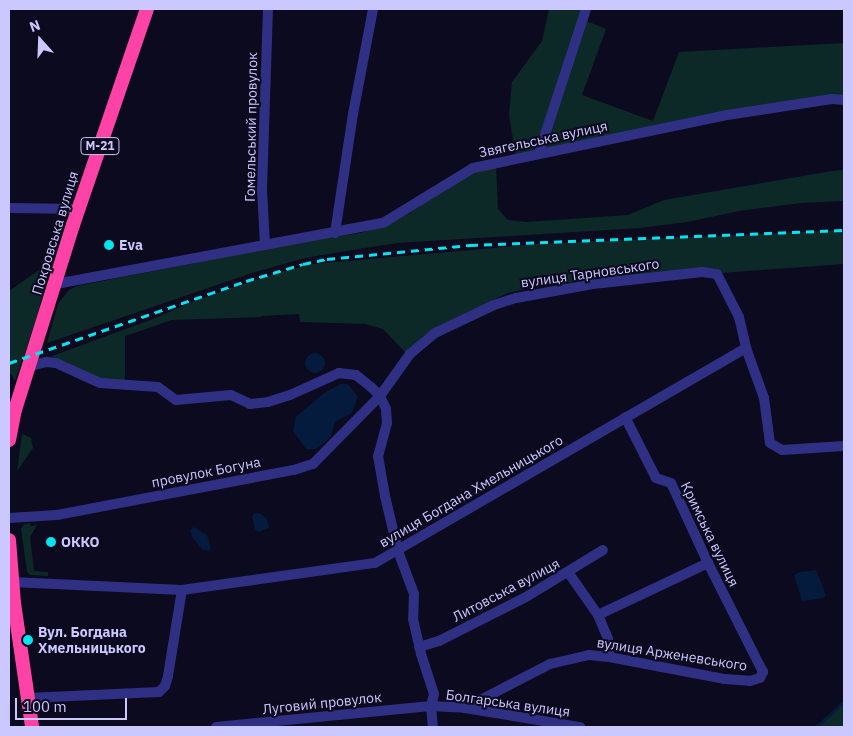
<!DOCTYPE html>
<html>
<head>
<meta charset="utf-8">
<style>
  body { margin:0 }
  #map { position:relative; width:853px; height:736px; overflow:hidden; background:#0c0a1e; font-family:"IBM Plex Sans",sans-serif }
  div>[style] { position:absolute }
  .green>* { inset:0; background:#0c2927 }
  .water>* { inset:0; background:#041b3d }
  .round { border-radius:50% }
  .stream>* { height:2.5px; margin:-1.25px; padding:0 1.25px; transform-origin:1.25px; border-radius:1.25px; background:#041b3d }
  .minor>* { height:10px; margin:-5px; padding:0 5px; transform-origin:5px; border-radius:5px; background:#2f3083 }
  .highway>* { height:14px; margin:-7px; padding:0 7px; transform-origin:7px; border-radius:7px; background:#ff42a5 }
  .rail>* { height:2.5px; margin-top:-1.25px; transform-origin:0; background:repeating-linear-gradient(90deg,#00e4f2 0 8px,transparent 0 14px) }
  .dots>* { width:14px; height:14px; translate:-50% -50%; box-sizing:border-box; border:2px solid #0c0a1e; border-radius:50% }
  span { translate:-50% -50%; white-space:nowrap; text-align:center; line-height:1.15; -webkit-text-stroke:4px #0c0a1e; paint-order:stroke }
  .shield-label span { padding:1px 4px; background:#0c0a1e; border:1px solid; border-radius:4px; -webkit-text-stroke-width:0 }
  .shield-label { font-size:12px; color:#cbc7ff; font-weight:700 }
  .street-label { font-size:14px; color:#cbc7ff }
  .poi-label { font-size:14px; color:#cbc7ff; font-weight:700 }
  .left { translate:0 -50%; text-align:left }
  .frame { position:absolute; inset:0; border:10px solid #cbc7ff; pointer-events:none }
  .north { position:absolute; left:15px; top:15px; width:50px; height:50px; -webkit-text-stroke:4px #0c0a1e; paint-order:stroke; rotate:340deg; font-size:14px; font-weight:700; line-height:20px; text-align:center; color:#cbc7ff }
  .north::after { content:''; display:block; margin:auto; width:18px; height:22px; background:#cbc7ff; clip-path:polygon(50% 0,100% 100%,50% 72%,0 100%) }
  .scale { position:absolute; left:15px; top:698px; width:112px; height:22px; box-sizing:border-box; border:2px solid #cbc7ff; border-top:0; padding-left:6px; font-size:15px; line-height:18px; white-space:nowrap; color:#cbc7ff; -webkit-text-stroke:4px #0c0a1e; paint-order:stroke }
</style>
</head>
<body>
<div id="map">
  <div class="green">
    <div style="clip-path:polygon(549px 9px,586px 9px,582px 19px,606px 29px,582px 95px,653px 121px,679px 52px,844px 43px,844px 100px,832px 99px,516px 158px,509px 115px,512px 82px,542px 41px)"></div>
    <div style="clip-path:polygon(496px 165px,498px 209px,508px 220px,526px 222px,628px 215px,664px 200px,832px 171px,844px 170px,844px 201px,801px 203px,739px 211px,687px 222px,640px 228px,398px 243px,358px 249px,305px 258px,249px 274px,47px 343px,58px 304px,69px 290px,77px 286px,302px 242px,360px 233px,384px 226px,410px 213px,455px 181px,483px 168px)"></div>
    <div style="clip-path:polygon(844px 230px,844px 264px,721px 273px,590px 280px,535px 287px,508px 293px,457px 317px,423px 336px,406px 353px,383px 329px,365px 324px,300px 322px,299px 314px,261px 316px,260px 317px,172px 320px,125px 336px,125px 381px,93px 378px,53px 357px,47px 358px,158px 317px,196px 300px,274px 274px,313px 264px,537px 244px)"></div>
    <div style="clip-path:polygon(43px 259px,50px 260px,37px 317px,15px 381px,12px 375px,9px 373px,9px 291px,39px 270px)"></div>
    <div style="clip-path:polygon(22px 434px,31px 438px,33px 448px,17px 471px)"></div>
    <div style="clip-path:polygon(30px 523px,31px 526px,37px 525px,30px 537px,34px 571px,48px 572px,48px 576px,30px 575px,27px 572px,21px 529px,24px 524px)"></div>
    <div style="clip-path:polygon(844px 702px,844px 727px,816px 727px,822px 722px)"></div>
  </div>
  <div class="water">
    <div class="round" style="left:305px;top:353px;width:20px;height:20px"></div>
    <div style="clip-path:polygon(341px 384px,348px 384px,358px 397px,352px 413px,335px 422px,331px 436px,324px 443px,315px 449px,306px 449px,293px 431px,296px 417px,324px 393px)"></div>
    <div style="clip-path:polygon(255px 513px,261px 514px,267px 519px,269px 528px,258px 532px,255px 529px,252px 516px)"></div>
    <div style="clip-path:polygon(194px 527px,207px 535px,211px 548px,208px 551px,202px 549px,192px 537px,190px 530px)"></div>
    <div style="clip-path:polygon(816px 570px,826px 595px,824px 598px,802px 601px,794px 575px,800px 572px)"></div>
  </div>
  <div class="stream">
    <div style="left:816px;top:727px;width:38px;rotate:-42deg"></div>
  </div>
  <div class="minor">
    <div style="left:539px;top:153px;width:151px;rotate:-71.9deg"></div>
    <div style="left:9px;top:208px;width:70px;rotate:0.8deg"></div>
    <div style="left:335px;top:233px;width:120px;rotate:-81.4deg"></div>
    <div style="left:353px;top:114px;width:107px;rotate:-79.2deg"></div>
    <div style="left:265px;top:245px;width:56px;rotate:-93.1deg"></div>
    <div style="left:262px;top:189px;width:180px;rotate:-88.1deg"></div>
    <div style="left:56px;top:284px;width:333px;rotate:-10.6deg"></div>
    <div style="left:383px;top:223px;width:105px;rotate:-31.4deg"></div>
    <div style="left:473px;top:168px;width:259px;rotate:-11.8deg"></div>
    <div style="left:727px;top:115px;width:106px;rotate:-8.7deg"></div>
    <div style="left:832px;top:99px;width:12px;rotate:5deg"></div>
    <div style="left:31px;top:366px;width:16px;rotate:-15deg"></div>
    <div style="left:46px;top:362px;width:10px;rotate:6deg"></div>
    <div style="left:56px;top:363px;width:48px;rotate:24.4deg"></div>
    <div style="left:100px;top:383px;width:58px;rotate:3.9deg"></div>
    <div style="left:158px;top:387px;width:22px;rotate:36deg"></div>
    <div style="left:176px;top:400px;width:55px;rotate:-5.2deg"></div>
    <div style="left:231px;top:395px;width:21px;rotate:25deg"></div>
    <div style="left:250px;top:404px;width:18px;rotate:-6deg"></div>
    <div style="left:268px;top:402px;width:23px;rotate:-18deg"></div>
    <div style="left:290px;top:395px;width:54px;rotate:-24.2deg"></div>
    <div style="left:339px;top:373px;width:17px;rotate:7deg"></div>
    <div style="left:356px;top:375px;width:19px;rotate:39deg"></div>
    <div style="left:371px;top:387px;width:13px;rotate:45deg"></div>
    <div style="left:380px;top:396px;width:14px;rotate:65deg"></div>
    <div style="left:386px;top:409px;width:14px;rotate:86deg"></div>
    <div style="left:387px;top:423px;width:34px;rotate:105deg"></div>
    <div style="left:378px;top:456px;width:41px;rotate:80.1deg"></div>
    <div style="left:385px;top:496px;width:57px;rotate:76.7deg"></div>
    <div style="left:398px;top:551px;width:46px;rotate:69.6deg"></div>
    <div style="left:414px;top:594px;width:25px;rotate:92deg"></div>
    <div style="left:413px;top:619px;width:36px;rotate:77deg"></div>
    <div style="left:421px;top:654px;width:42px;rotate:72deg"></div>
    <div style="left:434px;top:694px;width:12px;rotate:104deg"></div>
    <div style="left:431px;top:706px;width:21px;rotate:85deg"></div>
    <div style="left:9px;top:518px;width:48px;rotate:-3.6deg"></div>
    <div style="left:57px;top:515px;width:241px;rotate:-10.8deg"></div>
    <div style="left:294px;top:470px;width:20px;rotate:-18deg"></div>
    <div style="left:313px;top:464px;width:95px;rotate:-45.4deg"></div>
    <div style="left:380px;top:396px;width:52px;rotate:-54.5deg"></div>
    <div style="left:410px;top:354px;width:33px;rotate:-40deg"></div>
    <div style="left:435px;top:333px;width:65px;rotate:-25.4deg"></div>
    <div style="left:494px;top:305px;width:23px;rotate:-18deg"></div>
    <div style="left:516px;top:298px;width:78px;rotate:-10.3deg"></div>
    <div style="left:593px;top:284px;width:110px;rotate:-6.3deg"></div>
    <div style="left:702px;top:272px;width:15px;rotate:8deg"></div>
    <div style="left:717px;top:274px;width:48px;rotate:62.9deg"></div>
    <div style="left:739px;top:317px;width:32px;rotate:77deg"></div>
    <div style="left:568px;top:572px;width:52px;rotate:55.1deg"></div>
    <div style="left:598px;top:615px;width:26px;rotate:67deg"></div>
    <div style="left:608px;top:639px;width:18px;rotate:87deg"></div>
    <div style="left:12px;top:582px;width:170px;rotate:2.7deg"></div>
    <div style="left:182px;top:590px;width:195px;rotate:-8deg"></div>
    <div style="left:375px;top:563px;width:429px;rotate:-30.1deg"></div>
    <div style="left:746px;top:348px;width:53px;rotate:70.2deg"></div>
    <div style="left:764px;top:398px;width:45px;rotate:82.4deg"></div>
    <div style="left:770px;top:443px;width:14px;rotate:30deg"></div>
    <div style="left:782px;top:450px;width:62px;rotate:-3.7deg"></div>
    <div style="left:598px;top:615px;width:122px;rotate:-25.3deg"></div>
    <div style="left:419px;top:647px;width:21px;rotate:-17deg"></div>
    <div style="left:439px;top:641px;width:97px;rotate:-26.8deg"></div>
    <div style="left:526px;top:597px;width:90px;rotate:-31.4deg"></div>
    <div style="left:28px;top:698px;width:131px;rotate:-2.6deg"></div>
    <div style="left:159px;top:692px;width:8px;rotate:-45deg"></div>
    <div style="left:165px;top:686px;width:10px;rotate:-73deg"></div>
    <div style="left:168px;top:676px;width:87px;rotate:-80.8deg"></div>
    <div style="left:465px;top:708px;width:96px;rotate:-27.4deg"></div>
    <div style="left:550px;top:664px;width:40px;rotate:-13deg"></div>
    <div style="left:589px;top:655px;width:20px;rotate:6deg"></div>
    <div style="left:609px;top:657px;width:117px;rotate:10.8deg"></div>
    <div style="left:724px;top:679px;width:26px;rotate:4deg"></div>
    <div style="left:750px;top:681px;width:10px;rotate:-17deg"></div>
    <div style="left:760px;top:678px;width:7px;rotate:-63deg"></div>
    <div style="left:763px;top:672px;width:122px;rotate:-116.8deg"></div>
    <div style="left:708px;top:563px;width:88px;rotate:-114.8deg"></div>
    <div style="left:671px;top:483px;width:16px;rotate:-162deg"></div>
    <div style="left:656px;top:478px;width:68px;rotate:-116.9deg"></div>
    <div style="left:216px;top:727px;width:216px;rotate:-5.6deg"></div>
    <div style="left:431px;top:706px;width:34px;rotate:3deg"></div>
    <div style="left:465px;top:708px;width:117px;rotate:9.4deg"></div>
  </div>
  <div class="highway">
    <div style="left:9px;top:440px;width:31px;rotate:-79deg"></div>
    <div style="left:15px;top:410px;width:194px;rotate:-72.6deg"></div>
    <div style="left:73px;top:225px;width:228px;rotate:-71.1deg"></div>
    <div style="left:9px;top:540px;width:63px;rotate:85.5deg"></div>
    <div style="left:14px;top:603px;width:125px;rotate:81.7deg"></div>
  </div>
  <div class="rail">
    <div style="left:9px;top:363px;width:251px;rotate:-19.1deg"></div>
    <div style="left:246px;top:281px;width:59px;rotate:-16.6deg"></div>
    <div style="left:303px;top:264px;width:25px;rotate:-12deg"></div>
    <div style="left:327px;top:259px;width:144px;rotate:-5.6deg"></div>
    <div style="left:470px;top:245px;width:374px;rotate:-2.3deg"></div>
  </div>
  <div class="dots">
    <div style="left:109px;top:245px;background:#00e4f2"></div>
    <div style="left:51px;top:542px;background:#00e4f2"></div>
    <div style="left:28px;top:640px;background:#00e4f2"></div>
  </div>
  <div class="shield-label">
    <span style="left:100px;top:146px">М-21</span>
  </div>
  <div class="street-label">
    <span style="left:251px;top:127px;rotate:-89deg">Гомельський провулок</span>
    <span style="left:543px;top:139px;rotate:-12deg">Звягельська вулиця</span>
    <span style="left:55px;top:233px;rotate:-73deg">Покровська вулиця</span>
    <span style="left:590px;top:273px;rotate:-8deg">вулиця Тарновського</span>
    <span style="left:206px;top:472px;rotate:-11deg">провулок Богуна</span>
    <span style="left:471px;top:491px;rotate:-30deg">вулиця Богдана Хмельницького</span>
    <span style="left:710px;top:534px;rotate:64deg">Кримська вулиця</span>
    <span style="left:506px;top:590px;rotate:-28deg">Литовська вулиця</span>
    <span style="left:672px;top:654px;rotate:9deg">вулиця Арженевського</span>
    <span style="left:322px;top:703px;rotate:-6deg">Луговий провулок</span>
    <span style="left:508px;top:703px;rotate:8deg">Болгарська вулиця</span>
  </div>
  <div class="poi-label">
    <span class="left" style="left:119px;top:245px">Eva</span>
    <span class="left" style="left:61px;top:542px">ОККО</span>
    <span class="left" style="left:38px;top:640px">Вул. Богдана<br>Хмельницького</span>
  </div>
  <div class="frame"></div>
  <div class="north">N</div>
  <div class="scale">100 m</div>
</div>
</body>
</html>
